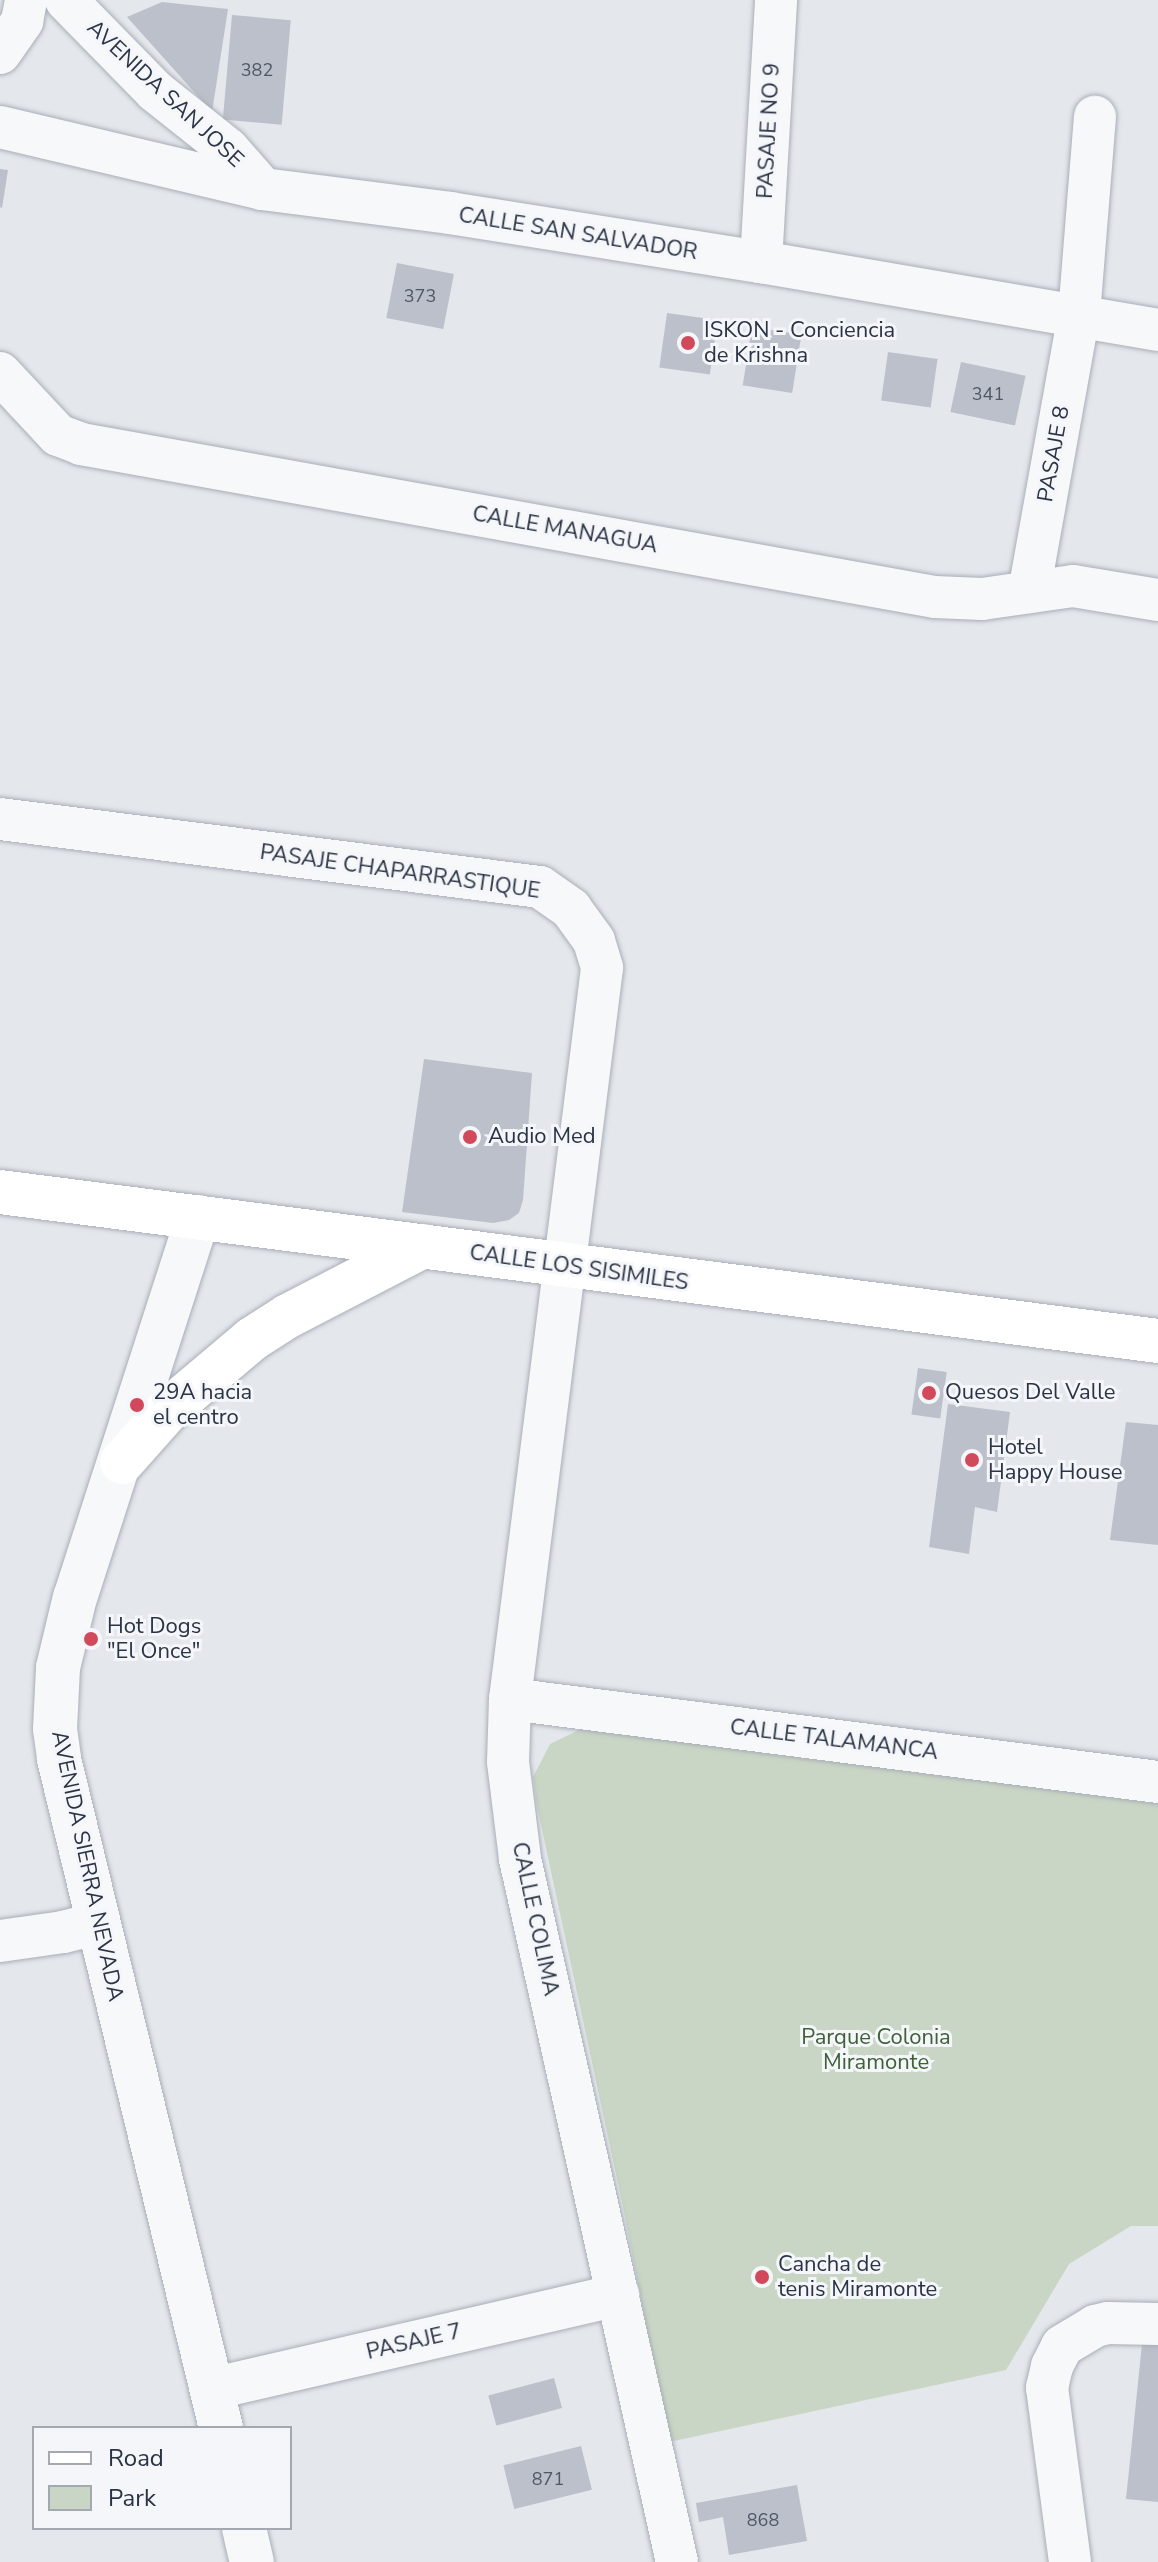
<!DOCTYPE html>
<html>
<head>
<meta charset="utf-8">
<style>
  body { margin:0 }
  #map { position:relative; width:1158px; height:2562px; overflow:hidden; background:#e4e7ec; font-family:"Nunito Sans",sans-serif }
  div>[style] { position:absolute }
  .green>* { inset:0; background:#c9d6c5 }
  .building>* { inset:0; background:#bbc0ca; transform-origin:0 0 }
  .roads { filter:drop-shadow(0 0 2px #a9aeb7) drop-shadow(0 0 2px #a9aeb7) }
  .minor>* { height:42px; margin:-21px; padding:0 21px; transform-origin:21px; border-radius:21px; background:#f7f8fa }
  .tertiary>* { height:44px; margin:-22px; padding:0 22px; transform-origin:22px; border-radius:22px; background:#f7f8fa }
  .secondary>* { height:44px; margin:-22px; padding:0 22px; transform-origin:22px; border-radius:22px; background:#fff }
  .dots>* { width:22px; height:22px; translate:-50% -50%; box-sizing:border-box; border:4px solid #f4f6f9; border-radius:50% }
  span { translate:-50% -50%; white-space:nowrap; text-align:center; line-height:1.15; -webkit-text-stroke:6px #f4f6f9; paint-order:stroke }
  .number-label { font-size:18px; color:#4f5766 }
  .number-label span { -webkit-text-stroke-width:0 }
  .street-label { font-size:22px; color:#2b3445 }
  .poi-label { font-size:22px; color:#2b3445 }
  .left { translate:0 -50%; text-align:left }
  .park-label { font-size:22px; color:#3f6138 }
  .legend { position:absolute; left:32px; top:2426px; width:260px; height:104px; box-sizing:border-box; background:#f4f6f9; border:2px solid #a4a8b1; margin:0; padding:10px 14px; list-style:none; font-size:24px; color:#2b3445 }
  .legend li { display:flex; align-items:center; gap:16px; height:40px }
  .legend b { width:40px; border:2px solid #a4a8b1 }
</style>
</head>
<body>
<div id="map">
  <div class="green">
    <div style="clip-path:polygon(581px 1729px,1158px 1801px,1158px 2226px,1131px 2226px,1069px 2264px,1006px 2370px,669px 2442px,623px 2207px,537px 1806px,533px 1777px,550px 1744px)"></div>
  </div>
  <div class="building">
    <div style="clip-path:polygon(162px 2px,228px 9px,212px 112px,127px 17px)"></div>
    <div style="left:232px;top:15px;width:59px;height:105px;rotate:5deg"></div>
    <div style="clip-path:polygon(0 169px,8px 170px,2px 208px,0 207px)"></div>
    <div style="left:397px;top:263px;width:58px;height:56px;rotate:11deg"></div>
    <div style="left:667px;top:313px;width:51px;height:55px;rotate:8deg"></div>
    <div style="left:752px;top:327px;width:50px;height:59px;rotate:9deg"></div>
    <div style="left:888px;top:352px;width:50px;height:49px;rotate:8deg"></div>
    <div style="left:961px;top:362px;width:66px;height:51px;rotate:12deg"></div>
    <div style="clip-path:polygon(424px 1059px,532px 1073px,523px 1200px,519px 1213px,509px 1220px,493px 1223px,402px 1212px)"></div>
    <div style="left:918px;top:1368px;width:29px;height:47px;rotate:8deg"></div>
    <div style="clip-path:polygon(948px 1404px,1010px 1412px,997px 1512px,975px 1507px,969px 1554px,929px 1547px)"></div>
    <div style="clip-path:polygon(1126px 1422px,1158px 1425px,1158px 1545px,1110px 1540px)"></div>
    <div style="clip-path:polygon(1142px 2344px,1158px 2345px,1158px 2502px,1126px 2499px)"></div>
    <div style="left:554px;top:2378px;width:31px;height:68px;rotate:75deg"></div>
    <div style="left:581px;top:2446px;width:45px;height:80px;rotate:76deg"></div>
    <div style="clip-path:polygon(797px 2485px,807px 2541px,729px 2555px,723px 2517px,699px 2522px,696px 2503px)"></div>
  </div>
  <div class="roads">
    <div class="minor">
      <div style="left:66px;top:0;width:127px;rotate:45.6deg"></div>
      <div style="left:155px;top:91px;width:93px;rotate:38.5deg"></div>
      <div style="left:228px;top:149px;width:53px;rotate:48.8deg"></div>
      <div style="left:0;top:53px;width:39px;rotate:-55deg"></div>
      <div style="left:22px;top:21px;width:21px;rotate:-79deg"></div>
      <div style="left:0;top:127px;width:270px;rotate:13.3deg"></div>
      <div style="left:263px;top:189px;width:189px;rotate:7.3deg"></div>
      <div style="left:450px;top:213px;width:315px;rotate:9deg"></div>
      <div style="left:761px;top:262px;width:403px;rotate:9.7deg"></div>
      <div style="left:761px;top:262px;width:262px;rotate:-86.7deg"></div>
      <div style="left:0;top:373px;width:85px;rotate:46.9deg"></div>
      <div style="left:58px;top:435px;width:25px;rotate:21deg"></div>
      <div style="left:81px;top:444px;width:868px;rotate:10.16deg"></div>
      <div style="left:935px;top:597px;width:47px;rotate:2.4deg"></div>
      <div style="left:982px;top:599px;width:92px;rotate:-8.1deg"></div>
      <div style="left:1073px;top:586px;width:86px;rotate:9.4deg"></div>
      <div style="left:1029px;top:592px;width:281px;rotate:-79.8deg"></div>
      <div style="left:1079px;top:315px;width:199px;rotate:-85.4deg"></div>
      <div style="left:0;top:819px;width:544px;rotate:7.18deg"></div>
      <div style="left:540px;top:887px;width:38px;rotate:35deg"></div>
      <div style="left:571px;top:909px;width:39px;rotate:54deg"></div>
      <div style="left:594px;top:941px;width:28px;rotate:73deg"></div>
      <div style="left:602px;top:968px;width:737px;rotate:97.17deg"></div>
      <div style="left:510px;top:1699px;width:63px;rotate:91.8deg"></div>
      <div style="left:508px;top:1762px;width:98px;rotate:82.9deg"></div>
      <div style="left:520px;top:1859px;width:720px;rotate:77.41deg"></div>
      <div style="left:510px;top:1699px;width:653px;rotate:7.3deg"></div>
      <div style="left:0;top:1941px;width:64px;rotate:-8.1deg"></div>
      <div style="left:63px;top:1932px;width:36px;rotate:-14deg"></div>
      <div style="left:211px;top:2389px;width:418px;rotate:-13deg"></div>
      <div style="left:1070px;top:2562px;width:176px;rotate:-97.5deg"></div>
      <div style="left:1047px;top:2388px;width:23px;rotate:-77deg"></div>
      <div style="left:1052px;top:2366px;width:22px;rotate:-63deg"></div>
      <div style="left:1062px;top:2346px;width:39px;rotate:-31deg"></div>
      <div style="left:1095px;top:2326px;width:13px;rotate:-13deg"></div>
      <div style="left:1108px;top:2323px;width:50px;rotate:1.1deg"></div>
    </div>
    <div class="tertiary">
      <div style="left:198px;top:1217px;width:399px;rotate:107.9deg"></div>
      <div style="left:75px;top:1597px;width:73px;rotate:103.5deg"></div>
      <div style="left:58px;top:1668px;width:61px;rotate:92.8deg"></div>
      <div style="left:55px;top:1729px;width:30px;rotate:82deg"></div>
      <div style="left:59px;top:1759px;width:688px;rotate:76.39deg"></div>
      <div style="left:244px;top:2528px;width:35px;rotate:77deg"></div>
    </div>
    <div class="secondary">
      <div style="left:0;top:1192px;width:1168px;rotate:7.33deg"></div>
      <div style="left:122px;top:1462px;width:69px;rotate:-48.5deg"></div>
      <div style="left:168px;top:1410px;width:110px;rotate:-40.2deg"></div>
      <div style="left:252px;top:1339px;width:43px;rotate:-32.6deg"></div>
      <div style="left:288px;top:1316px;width:152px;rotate:-27.4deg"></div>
    </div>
  </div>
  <div class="dots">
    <div style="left:688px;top:343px;background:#d1495b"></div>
    <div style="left:470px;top:1137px;background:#d1495b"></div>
    <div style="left:929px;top:1393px;background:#d1495b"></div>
    <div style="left:137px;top:1405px;background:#d1495b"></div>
    <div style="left:972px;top:1460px;background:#d1495b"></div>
    <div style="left:91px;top:1639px;background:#d1495b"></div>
    <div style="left:762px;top:2277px;background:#d1495b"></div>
  </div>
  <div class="number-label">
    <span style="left:257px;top:70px">382</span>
    <span style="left:420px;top:296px">373</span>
    <span style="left:988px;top:394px">341</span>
    <span style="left:548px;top:2479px">871</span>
    <span style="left:763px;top:2520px">868</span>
  </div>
  <div class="street-label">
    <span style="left:165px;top:94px;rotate:43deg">AVENIDA SAN JOSE</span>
    <span style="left:769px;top:131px;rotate:-87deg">PASAJE NO 9</span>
    <span style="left:578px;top:234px;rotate:9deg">CALLE SAN SALVADOR</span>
    <span style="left:1054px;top:454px;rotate:-80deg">PASAJE 8</span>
    <span style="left:565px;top:530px;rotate:10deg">CALLE MANAGUA</span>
    <span style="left:400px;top:872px;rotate:8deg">PASAJE CHAPARRASTIQUE</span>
    <span style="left:579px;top:1268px;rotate:8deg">CALLE LOS SISIMILES</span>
    <span style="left:834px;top:1740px;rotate:7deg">CALLE TALAMANCA</span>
    <span style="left:87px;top:1866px;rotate:78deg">AVENIDA SIERRA NEVADA</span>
    <span style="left:535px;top:1919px;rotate:78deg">CALLE COLIMA</span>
    <span style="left:414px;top:2342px;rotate:-13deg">PASAJE 7</span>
  </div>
  <div class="poi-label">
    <span class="left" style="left:704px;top:343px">ISKON - Conciencia<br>de Krishna</span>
    <span class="left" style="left:488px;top:1137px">Audio Med</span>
    <span class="left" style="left:153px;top:1405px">29A hacia<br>el centro</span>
    <span class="left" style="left:945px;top:1393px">Quesos Del Valle</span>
    <span class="left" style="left:988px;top:1460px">Hotel<br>Happy House</span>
    <span class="left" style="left:107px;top:1639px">Hot Dogs<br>"El Once"</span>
    <span class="left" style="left:778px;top:2277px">Cancha de<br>tenis Miramonte</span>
  </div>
  <div class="park-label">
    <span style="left:876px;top:2050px">Parque Colonia<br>Miramonte</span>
  </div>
  <ul class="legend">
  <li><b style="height:10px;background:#fff"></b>Road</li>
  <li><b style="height:22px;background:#c9d6c5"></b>Park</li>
  </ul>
</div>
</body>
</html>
